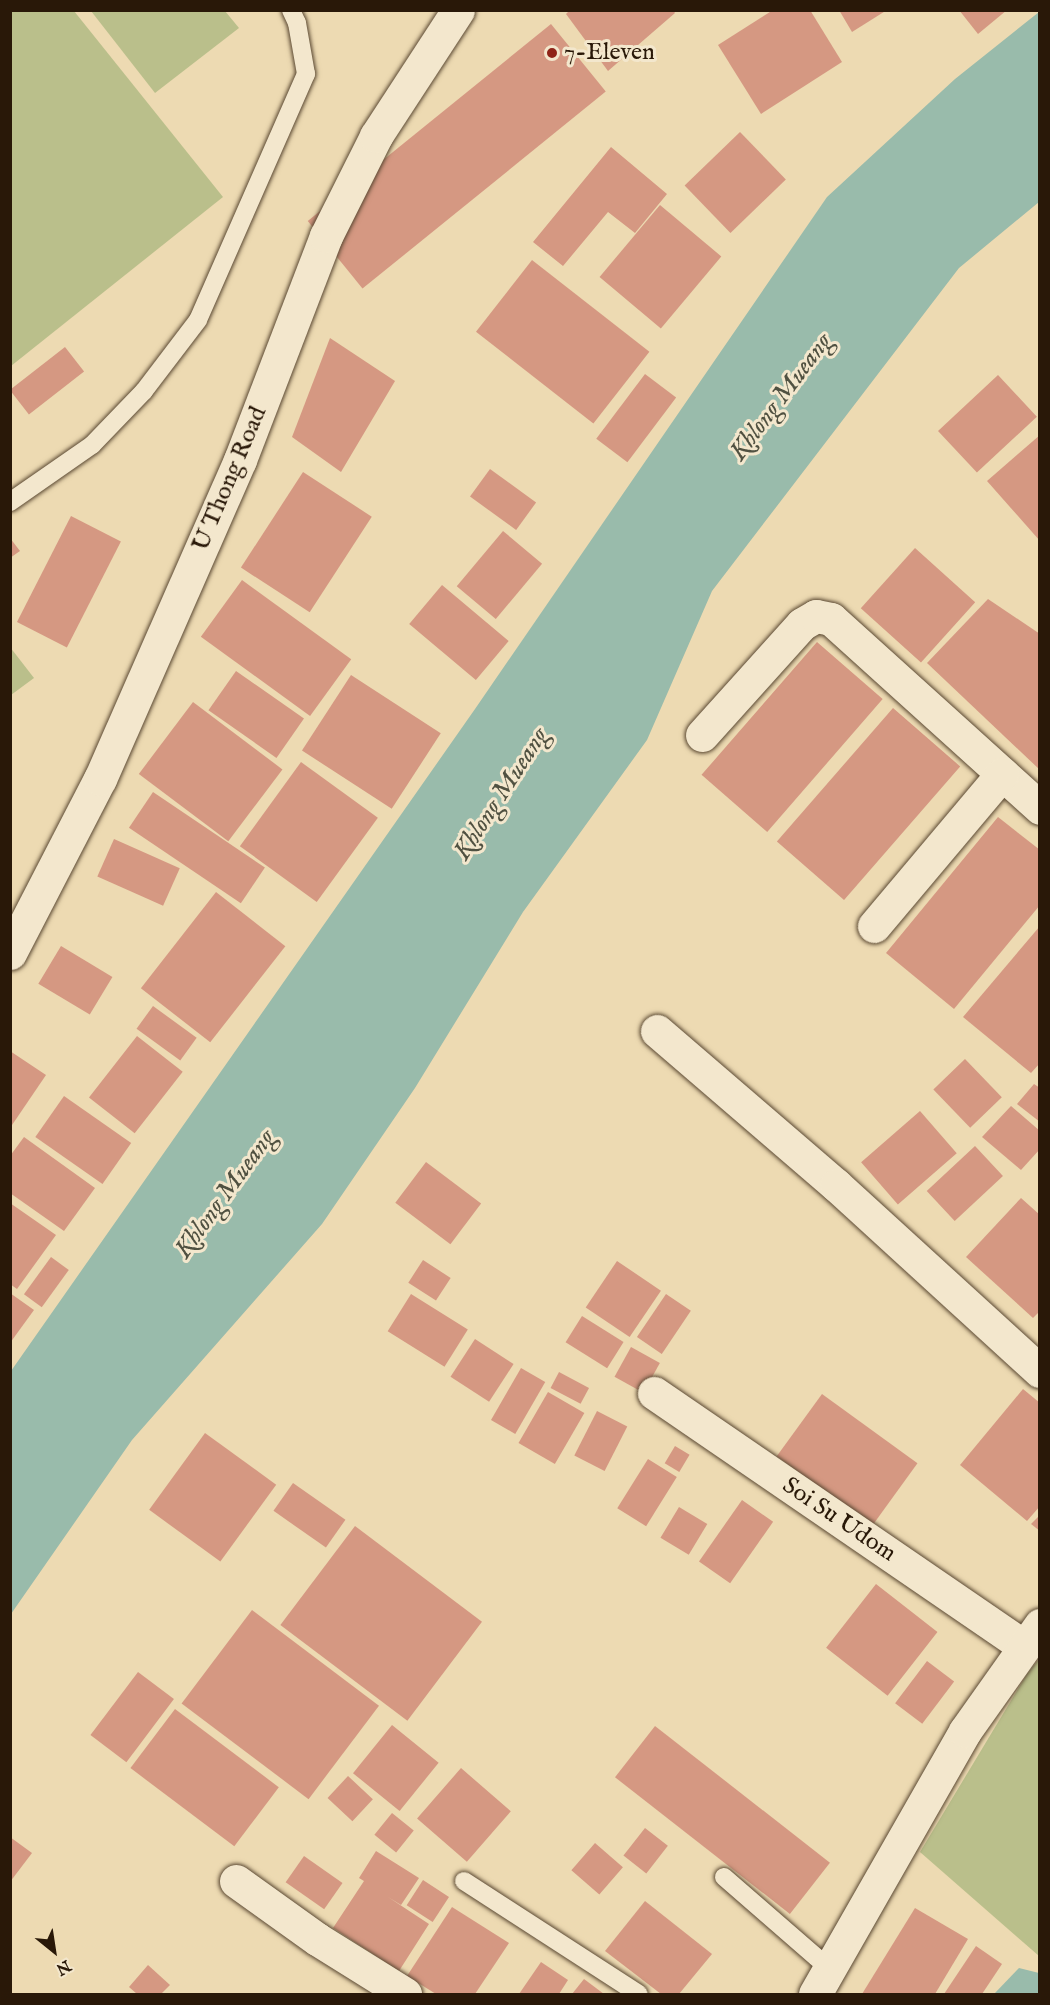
<!DOCTYPE html>
<html>
<head>
<meta charset="utf-8">
<style>
  body { margin:0 }
  #map { position:relative; width:1050px; height:2005px; overflow:hidden; background:#eddab2; font-family:"IM FELL English",serif }
  div>[style] { position:absolute }
  .green>* { inset:0; background:#babf8b }
  .water>* { inset:0; background:#99bbab }
  .building>* { inset:0; background:#d59882; transform-origin:0 0 }
  .roads { filter:drop-shadow(0 0 2px #5a4832) drop-shadow(0 0 2px #5a4832) }
  .lane>* { height:18px; margin:-9px; padding:0 9px; transform-origin:9px; border-radius:9px; background:#f3e7cd }
  .street>* { height:33px; margin:-16.5px; padding:0 16.5px; transform-origin:16.5px; border-radius:16.5px; background:#f3e7cd }
  .secondary>* { height:33px; margin:-16.5px; padding:0 16.5px; transform-origin:16.5px; border-radius:16.5px; background:#f3e7cd }
  .dots>* { width:16px; height:16px; translate:-50% -50%; box-sizing:border-box; border:3px solid #f3e7cd; border-radius:50% }
  span { translate:-50% -50%; white-space:nowrap; text-align:center; line-height:1.15; -webkit-text-stroke:6px #f3e7cd; paint-order:stroke }
  .poi-label { font-size:24px; color:#291808 }
  .left { translate:0 -50%; text-align:left }
  .street-label { font-size:24px; color:#291808 }
  .water-label { font-size:26px; color:#505141; font-style:italic }
  .frame { position:absolute; inset:0; border:12px solid #291808; pointer-events:none }
  .north { position:absolute; left:24px; top:1921px; width:60px; height:60px; -webkit-text-stroke:4px #f3e7cd; paint-order:stroke; rotate:150deg; font-size:16px; font-weight:700; line-height:24px; text-align:center; color:#291808 }
  .north::after { content:''; display:block; margin:auto; width:21px; height:27px; background:#291808; clip-path:polygon(50% 0,100% 100%,50% 72%,0 100%) }
</style>
</head>
<body>
<div id="map">
  <div class="green">
    <div style="clip-path:polygon(11px 10px,74px 11px,223px 197px,11px 366px)"></div>
    <div style="clip-path:polygon(91px 11px,225px 11px,239px 28px,155px 93px)"></div>
    <div style="clip-path:polygon(10px 647px,34px 678px,11px 695px,10px 695px)"></div>
    <div style="clip-path:polygon(1039px 1659px,1039px 1956px,920px 1852px,1027px 1674px)"></div>
  </div>
  <div class="water">
    <div style="clip-path:polygon(1039px 12px,1039px 202px,959px 268px,712px 591px,647px 740px,523px 912px,415px 1088px,322px 1224px,132px 1440px,11px 1614px,11px 1371px,475px 709px,827px 197px,955px 79px)"></div>
    <div style="clip-path:polygon(1019px 1968px,1039px 1973px,1039px 1994px,994px 1994px)"></div>
  </div>
  <div class="building">
    <div style="clip-path:polygon(570px 10px,673px 10px,675px 13px,608px 71px,566px 14px)"></div>
    <div style="clip-path:polygon(773px 10px,810px 10px,842px 62px,761px 114px,718px 45px)"></div>
    <div style="clip-path:polygon(839px 10px,887px 10px,852px 32px)"></div>
    <div style="clip-path:polygon(959px 10px,1007px 10px,978px 34px)"></div>
    <div style="left:551px;top:24px;width:87px;height:313px;rotate:51deg"></div>
    <div style="left:740px;top:132px;width:66px;height:77px;rotate:46deg"></div>
    <div style="clip-path:polygon(611px 147px,667px 194px,635px 233px,608px 212px,563px 266px,533px 242px)"></div>
    <div style="left:660px;top:205px;width:80px;height:94px;rotate:40deg"></div>
    <div style="left:532px;top:260px;width:149px;height:91px;rotate:38deg"></div>
    <div style="clip-path:polygon(330px 338px,395px 381px,341px 472px,292px 437px)"></div>
    <div style="left:65px;top:347px;width:31px;height:70px;rotate:52deg"></div>
    <div style="left:645px;top:374px;width:39px;height:81px;rotate:37deg"></div>
    <div style="left:998px;top:375px;width:57px;height:82px;rotate:47deg"></div>
    <div style="clip-path:polygon(1040px 435px,1040px 541px,987px 481px)"></div>
    <div style="left:490px;top:469px;width:57px;height:34px;rotate:36deg"></div>
    <div style="left:303px;top:472px;width:82px;height:114px;rotate:33deg"></div>
    <div style="left:71px;top:516px;width:56px;height:119px;rotate:27deg"></div>
    <div style="left:503px;top:531px;width:51px;height:72px;rotate:40deg"></div>
    <div style="clip-path:polygon(10px 538px,20px 551px,10px 558px)"></div>
    <div style="left:915px;top:548px;width:81px;height:81px;rotate:42deg"></div>
    <div style="left:242px;top:580px;width:135px;height:70px;rotate:36deg"></div>
    <div style="left:442px;top:585px;width:87px;height:51px;rotate:40deg"></div>
    <div style="clip-path:polygon(988px 599px,1040px 634px,1040px 770px,927px 663px)"></div>
    <div style="left:817px;top:642px;width:87px;height:176px;rotate:41deg"></div>
    <div style="left:236px;top:671px;width:83px;height:48px;rotate:35deg"></div>
    <div style="left:351px;top:675px;width:107px;height:90px;rotate:33deg"></div>
    <div style="left:193px;top:702px;width:112px;height:90px;rotate:37deg"></div>
    <div style="left:893px;top:708px;width:89px;height:177px;rotate:41deg"></div>
    <div style="left:301px;top:762px;width:95px;height:104px;rotate:36deg"></div>
    <div style="left:153px;top:792px;width:135px;height:43px;rotate:34deg"></div>
    <div style="clip-path:polygon(998px 817px,1040px 850px,1040px 905px,954px 1009px,886px 953px)"></div>
    <div style="left:114px;top:839px;width:72px;height:41px;rotate:24deg"></div>
    <div style="left:216px;top:892px;width:88px;height:122px;rotate:38deg"></div>
    <div style="clip-path:polygon(1040px 926px,1040px 1063px,1031px 1073px,963px 1017px)"></div>
    <div style="left:61px;top:946px;width:60px;height:44px;rotate:31deg"></div>
    <div style="left:153px;top:1006px;width:54px;height:28px;rotate:36deg"></div>
    <div style="left:137px;top:1036px;width:58px;height:78px;rotate:38deg"></div>
    <div style="clip-path:polygon(10px 1051px,46px 1075px,10px 1128px)"></div>
    <div style="left:965px;top:1059px;width:53px;height:44px;rotate:46deg"></div>
    <div style="clip-path:polygon(1034px 1084px,1040px 1088px,1040px 1122px,1017px 1104px)"></div>
    <div style="left:64px;top:1096px;width:82px;height:50px;rotate:35deg"></div>
    <div style="clip-path:polygon(1011px 1106px,1040px 1131px,1040px 1149px,1021px 1170px,982px 1137px)"></div>
    <div style="left:920px;top:1111px;width:56px;height:78px;rotate:49deg"></div>
    <div style="clip-path:polygon(24px 1137px,95px 1188px,64px 1231px,10px 1193px,10px 1156px)"></div>
    <div style="left:975px;top:1146px;width:41px;height:66px;rotate:47deg"></div>
    <div style="left:426px;top:1162px;width:69px;height:51px;rotate:37deg"></div>
    <div style="clip-path:polygon(1021px 1198px,1040px 1215px,1040px 1311px,1033px 1318px,966px 1257px)"></div>
    <div style="clip-path:polygon(10px 1203px,56px 1235px,17px 1289px,10px 1284px)"></div>
    <div style="left:51px;top:1257px;width:22px;height:46px;rotate:36deg"></div>
    <div style="left:423px;top:1260px;width:33px;height:27px;rotate:33deg"></div>
    <div style="left:617px;top:1261px;width:53px;height:56px;rotate:34deg"></div>
    <div style="clip-path:polygon(10px 1293px,34px 1310px,10px 1343px)"></div>
    <div style="left:411px;top:1294px;width:67px;height:44px;rotate:32deg"></div>
    <div style="left:666px;top:1294px;width:30px;height:52px;rotate:34deg"></div>
    <div style="left:582px;top:1316px;width:49px;height:31px;rotate:32deg"></div>
    <div style="left:475px;top:1339px;width:46px;height:45px;rotate:33deg"></div>
    <div style="left:631px;top:1347px;width:33px;height:34px;rotate:29deg"></div>
    <div style="left:521px;top:1368px;width:28px;height:60px;rotate:30deg"></div>
    <div style="left:559px;top:1372px;width:34px;height:18px;rotate:28deg"></div>
    <div style="clip-path:polygon(1023px 1389px,1040px 1403px,1040px 1506px,1027px 1521px,960px 1465px)"></div>
    <div style="left:548px;top:1392px;width:42px;height:59px;rotate:30deg"></div>
    <div style="left:822px;top:1394px;width:118px;height:77px;rotate:36deg"></div>
    <div style="left:597px;top:1411px;width:34px;height:50px;rotate:27deg"></div>
    <div style="left:205px;top:1433px;width:88px;height:95px;rotate:36deg"></div>
    <div style="left:675px;top:1446px;width:17px;height:20px;rotate:31deg"></div>
    <div style="left:648px;top:1459px;width:34px;height:58px;rotate:32deg"></div>
    <div style="left:293px;top:1483px;width:64px;height:34px;rotate:35deg"></div>
    <div style="left:742px;top:1500px;width:38px;height:75px;rotate:35deg"></div>
    <div style="left:679px;top:1507px;width:33px;height:36px;rotate:31deg"></div>
    <div style="clip-path:polygon(1040px 1515px,1040px 1531px,1031px 1524px)"></div>
    <div style="left:355px;top:1526px;width:159px;height:124px;rotate:37deg"></div>
    <div style="left:876px;top:1584px;width:78px;height:81px;rotate:38deg"></div>
    <div style="left:252px;top:1610px;width:159px;height:117px;rotate:37deg"></div>
    <div style="left:927px;top:1661px;width:34px;height:53px;rotate:37deg"></div>
    <div style="left:138px;top:1672px;width:45px;height:79px;rotate:37deg"></div>
    <div style="left:175px;top:1709px;width:130px;height:74px;rotate:37deg"></div>
    <div style="left:392px;top:1725px;width:60px;height:62px;rotate:39deg"></div>
    <div style="left:655px;top:1726px;width:222px;height:65px;rotate:38deg"></div>
    <div style="left:461px;top:1768px;width:66px;height:67px;rotate:41deg"></div>
    <div style="left:348px;top:1776px;width:34px;height:30px;rotate:43deg"></div>
    <div style="left:392px;top:1813px;width:28px;height:28px;rotate:39deg"></div>
    <div style="left:645px;top:1828px;width:29px;height:35px;rotate:38deg"></div>
    <div style="clip-path:polygon(10px 1837px,32px 1853px,10px 1882px)"></div>
    <div style="left:595px;top:1843px;width:37px;height:36px;rotate:41deg"></div>
    <div style="clip-path:polygon(376px 1851px,419px 1878px,401px 1905px,388px 1897px,429px 1924px,399px 1971px,333px 1928px,364px 1881px,359px 1878px)"></div>
    <div style="left:304px;top:1856px;width:47px;height:32px;rotate:35deg"></div>
    <div style="left:423px;top:1880px;width:31px;height:30px;rotate:33deg"></div>
    <div style="clip-path:polygon(645px 1901px,712px 1954px,679px 1994px,661px 1994px,605px 1951px)"></div>
    <div style="clip-path:polygon(452px 1907px,509px 1943px,475px 1994px,436px 1994px,407px 1976px)"></div>
    <div style="clip-path:polygon(915px 1908px,968px 1939px,935px 1994px,862px 1994px)"></div>
    <div style="clip-path:polygon(976px 1946px,1002px 1964px,982px 1994px,944px 1994px)"></div>
    <div style="clip-path:polygon(541px 1962px,568px 1980px,559px 1994px,519px 1994px)"></div>
    <div style="clip-path:polygon(148px 1965px,170px 1985px,161px 1994px,137px 1994px,129px 1987px)"></div>
    <div style="clip-path:polygon(584px 1979px,604px 1994px,572px 1994px)"></div>
  </div>
  <div class="roads">
    <div class="lane">
      <div style="left:10px;top:502px;width:100px;rotate:-34.8deg"></div>
      <div style="left:92px;top:445px;width:75px;rotate:-46.1deg"></div>
      <div style="left:144px;top:391px;width:89px;rotate:-52.7deg"></div>
      <div style="left:198px;top:320px;width:269px;rotate:-66.3deg"></div>
      <div style="left:306px;top:74px;width:52px;rotate:-100deg"></div>
      <div style="left:297px;top:23px;width:14px;rotate:-115deg"></div>
      <div style="left:724px;top:1877px;width:142px;rotate:41deg"></div>
      <div style="left:464px;top:1881px;width:208px;rotate:32.9deg"></div>
    </div>
    <div class="street">
      <div style="left:702px;top:735px;width:149px;rotate:-48deg"></div>
      <div style="left:802px;top:624px;width:16px;rotate:-30deg"></div>
      <div style="left:816px;top:616px;width:15px;rotate:11deg"></div>
      <div style="left:831px;top:619px;width:282px;rotate:42.1deg"></div>
      <div style="left:874px;top:926px;width:199px;rotate:-49.9deg"></div>
      <div style="left:657px;top:1031px;width:236px;rotate:40.7deg"></div>
      <div style="left:836px;top:1185px;width:276px;rotate:42.4deg"></div>
      <div style="left:654px;top:1393px;width:447px;rotate:34.4deg"></div>
      <div style="left:236px;top:1881px;width:100px;rotate:35.6deg"></div>
      <div style="left:317px;top:1939px;width:104px;rotate:32deg"></div>
      <div style="left:815px;top:1994px;width:303px;rotate:-60.3deg"></div>
      <div style="left:965px;top:1731px;width:130px;rotate:-54.7deg"></div>
    </div>
    <div class="secondary">
      <div style="left:10px;top:953px;width:196px;rotate:-62.7deg"></div>
      <div style="left:100px;top:779px;width:348px;rotate:-66.3deg"></div>
      <div style="left:240px;top:460px;width:240px;rotate:-69deg"></div>
      <div style="left:326px;top:236px;width:112px;rotate:-63.4deg"></div>
      <div style="left:376px;top:136px;width:150px;rotate:-56.9deg"></div>
    </div>
  </div>
  <div class="dots">
    <div style="left:552px;top:53px;background:#8f2418"></div>
  </div>
  <div class="poi-label">
    <span class="left" style="left:564px;top:53px">7-Eleven</span>
  </div>
  <div class="street-label">
    <span style="left:230px;top:479px;rotate:-67deg">U Thong Road</span>
    <span style="left:839px;top:1520px;rotate:34deg">Soi Su Udom</span>
  </div>
  <div class="water-label">
    <span style="left:781px;top:397px;rotate:-53deg">Khlong Mueang</span>
    <span style="left:501px;top:794px;rotate:-57deg">Khlong Mueang</span>
    <span style="left:225px;top:1194px;rotate:-54deg">Khlong Mueang</span>
  </div>
  <div class="frame"></div>
  <div class="north">N</div>
</div>
</body>
</html>
